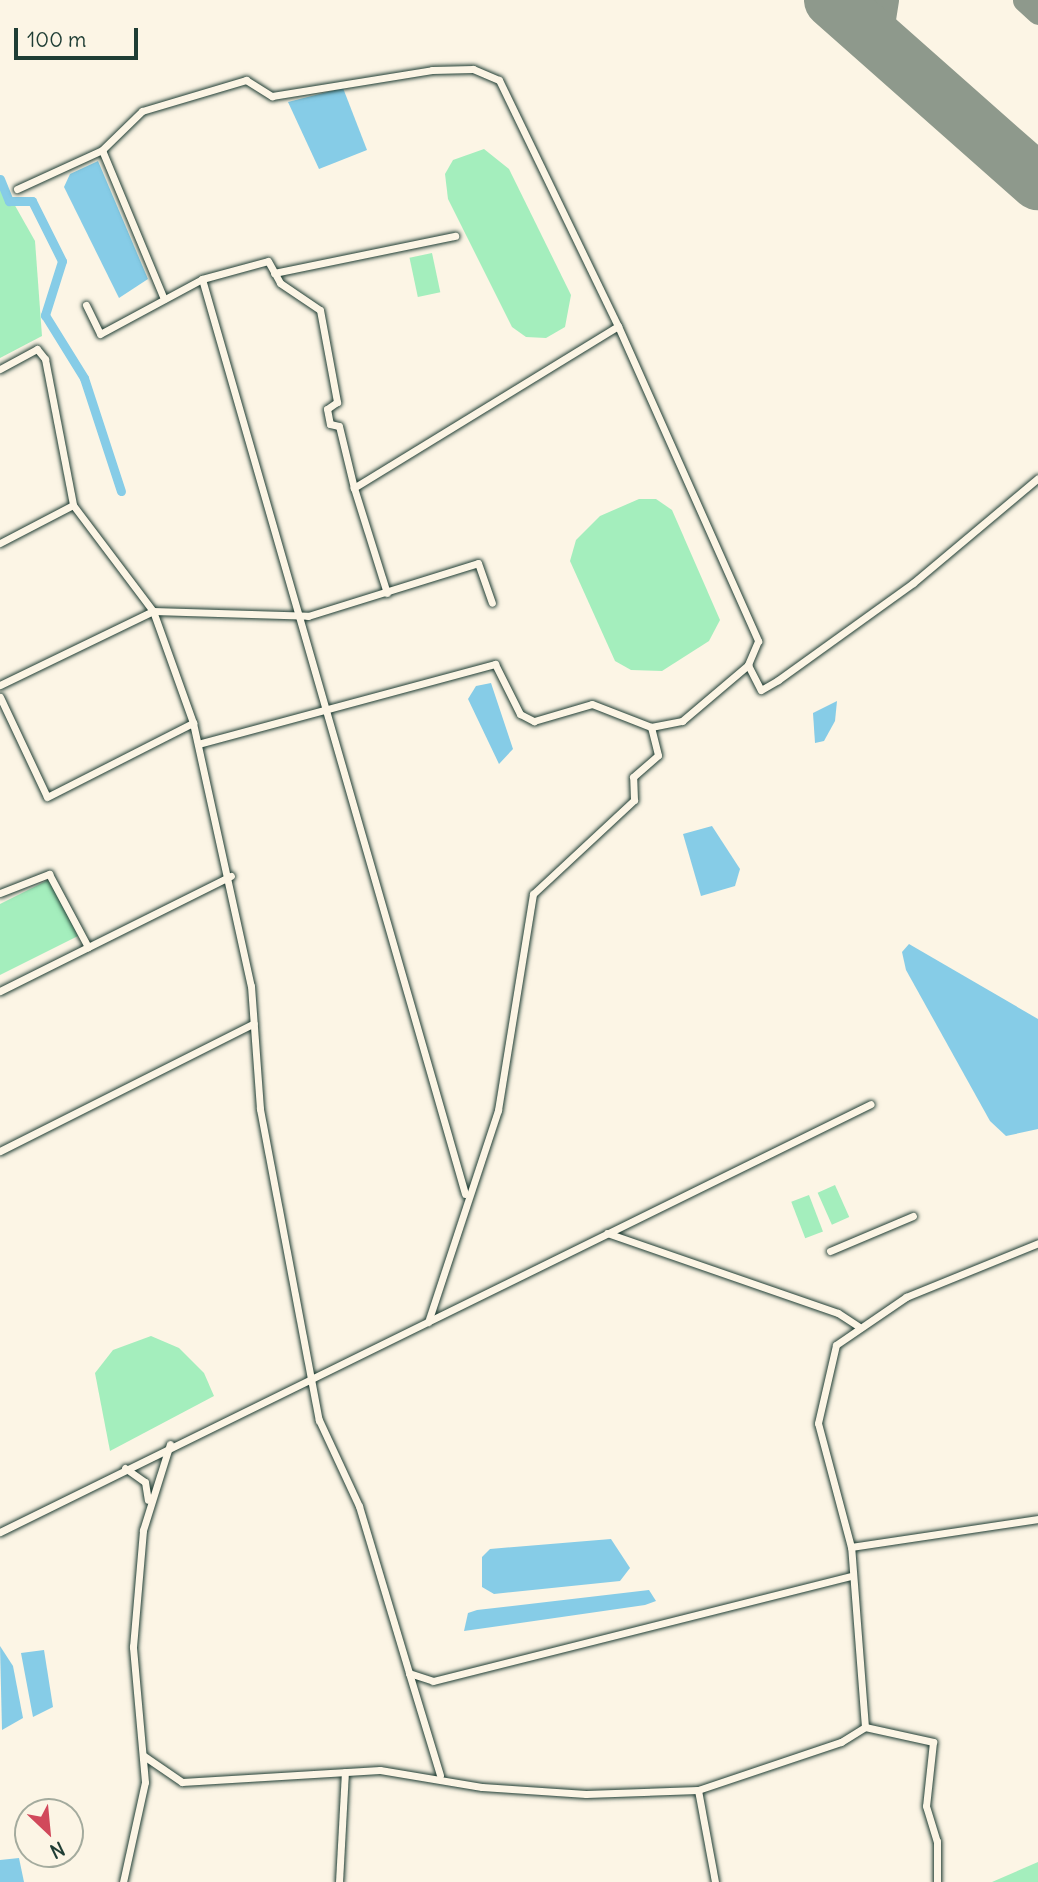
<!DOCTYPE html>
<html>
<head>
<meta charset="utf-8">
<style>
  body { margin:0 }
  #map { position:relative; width:1038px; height:1882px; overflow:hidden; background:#fcf5e5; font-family:Delius,sans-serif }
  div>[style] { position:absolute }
  .green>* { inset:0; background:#a4eebd; transform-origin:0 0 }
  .water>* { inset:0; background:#86cce7 }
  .canal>* { height:9px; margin:-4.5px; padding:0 4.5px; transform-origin:4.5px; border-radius:4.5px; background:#86cce7 }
  .taxiway>* { height:23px; margin:-11.5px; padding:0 11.5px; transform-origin:11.5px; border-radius:11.5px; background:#8e998c }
  .runway>* { height:56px; margin:-28px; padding:0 28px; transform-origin:28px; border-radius:28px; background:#8e998c }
  .roads { filter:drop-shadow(0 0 2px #1f3d34) drop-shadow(0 0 2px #1f3d34) }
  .street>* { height:7px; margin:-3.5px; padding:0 3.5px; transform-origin:3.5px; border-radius:3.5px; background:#fcf5e5 }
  span { translate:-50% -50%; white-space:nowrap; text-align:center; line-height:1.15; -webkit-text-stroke:7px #fcf5e5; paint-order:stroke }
  .north { position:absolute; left:14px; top:1798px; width:70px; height:70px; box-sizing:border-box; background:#fcf5e5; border:2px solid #a4ab9e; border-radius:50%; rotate:154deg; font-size:19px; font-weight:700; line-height:28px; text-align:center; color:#1f3d34 }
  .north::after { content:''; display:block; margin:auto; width:24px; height:32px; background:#d1495b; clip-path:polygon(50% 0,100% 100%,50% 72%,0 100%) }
  .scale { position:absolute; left:14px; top:28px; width:124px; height:32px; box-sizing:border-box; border:4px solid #1f3d34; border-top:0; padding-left:9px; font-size:21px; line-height:24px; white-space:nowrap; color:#1f3d34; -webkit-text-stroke:5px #fcf5e5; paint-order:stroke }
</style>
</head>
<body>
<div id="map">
  <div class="green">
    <div style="clip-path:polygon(484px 149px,509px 169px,571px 295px,565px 327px,546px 338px,526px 337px,512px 327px,448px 199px,445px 174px,453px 160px)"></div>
    <div style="clip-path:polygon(0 179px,35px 241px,42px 336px,0 358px)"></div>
    <div style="left:432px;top:253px;width:40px;height:23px;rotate:78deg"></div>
    <div style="clip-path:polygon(639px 499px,656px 499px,672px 510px,720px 620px,709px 641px,662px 671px,631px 670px,615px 661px,570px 561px,576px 540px,600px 516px)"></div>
    <div style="clip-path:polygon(50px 879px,78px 936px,0 975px,0 904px)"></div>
    <div style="left:835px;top:1185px;width:35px;height:19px;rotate:66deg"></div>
    <div style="left:809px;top:1195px;width:39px;height:19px;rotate:69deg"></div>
    <div style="clip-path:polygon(151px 1336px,179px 1348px,204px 1373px,214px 1396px,110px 1451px,95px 1373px,113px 1350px)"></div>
    <div style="clip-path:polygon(1038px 1862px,1038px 1882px,992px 1882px)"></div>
  </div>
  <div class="water">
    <div style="clip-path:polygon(343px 88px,367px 150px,319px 169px,288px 102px)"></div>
    <div style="clip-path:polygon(98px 161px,148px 279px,119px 298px,64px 187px,70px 174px)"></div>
    <div style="clip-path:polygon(491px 683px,513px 749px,499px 764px,468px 699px,476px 686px)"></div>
    <div style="clip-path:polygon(837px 701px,835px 721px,824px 741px,815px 743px,813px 713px)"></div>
    <div style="clip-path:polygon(712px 826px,740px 869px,735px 886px,701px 896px,683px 834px)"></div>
    <div style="clip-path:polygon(909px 944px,1038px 1019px,1038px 1129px,1006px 1136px,990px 1121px,906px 970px,902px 952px)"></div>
    <div style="clip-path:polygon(611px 1539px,630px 1568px,620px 1581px,494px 1594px,482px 1587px,482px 1557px,490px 1549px)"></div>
    <div style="clip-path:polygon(649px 1590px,656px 1601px,645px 1605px,464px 1631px,468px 1613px,477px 1610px)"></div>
    <div style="clip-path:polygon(0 1646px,13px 1666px,23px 1718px,2px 1730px)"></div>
    <div style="clip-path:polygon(44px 1650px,53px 1707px,33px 1717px,21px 1653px)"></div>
    <div style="clip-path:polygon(19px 1858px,24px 1882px,0 1882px,0 1860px)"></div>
  </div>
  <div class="canal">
    <div style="left:0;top:179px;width:24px;rotate:68deg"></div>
    <div style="left:9px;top:201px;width:23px"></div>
    <div style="left:32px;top:201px;width:67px;rotate:63.4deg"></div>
    <div style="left:62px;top:261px;width:57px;rotate:107.5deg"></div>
    <div style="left:45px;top:315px;width:74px;rotate:58.2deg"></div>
    <div style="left:84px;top:378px;width:119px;rotate:71.9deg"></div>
  </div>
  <div class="taxiway">
    <div style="left:838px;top:0;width:40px"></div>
    <div style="left:887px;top:0;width:25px;rotate:99deg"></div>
    <div style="left:883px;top:25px;width:32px;rotate:70deg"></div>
    <div style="left:1024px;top:0;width:19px;rotate:43deg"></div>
  </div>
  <div class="runway">
    <div style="left:832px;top:0;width:275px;rotate:41.5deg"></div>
  </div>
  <div class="roads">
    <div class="street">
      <div style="left:17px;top:189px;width:94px;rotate:-24.6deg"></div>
      <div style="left:274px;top:273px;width:185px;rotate:-11.6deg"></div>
      <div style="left:202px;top:279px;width:952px;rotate:73.96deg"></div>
      <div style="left:164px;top:299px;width:161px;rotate:-112.6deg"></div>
      <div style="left:102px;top:150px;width:56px;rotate:-44.3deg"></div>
      <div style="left:142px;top:111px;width:109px;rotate:-16.6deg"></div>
      <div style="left:246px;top:80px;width:31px;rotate:32deg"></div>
      <div style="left:272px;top:96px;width:162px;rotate:-9.2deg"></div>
      <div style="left:432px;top:70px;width:41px;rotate:-1.4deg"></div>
      <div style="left:473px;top:69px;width:28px;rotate:23deg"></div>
      <div style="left:499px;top:80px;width:273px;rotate:64.2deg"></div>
      <div style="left:618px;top:326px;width:310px;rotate:148.5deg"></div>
      <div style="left:354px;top:488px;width:110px;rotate:72.6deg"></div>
      <div style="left:86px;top:305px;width:32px;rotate:64deg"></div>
      <div style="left:100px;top:334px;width:116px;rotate:-28.3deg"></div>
      <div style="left:202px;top:279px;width:68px;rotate:-15.3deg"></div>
      <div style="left:268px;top:261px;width:25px;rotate:61deg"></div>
      <div style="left:280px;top:283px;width:48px;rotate:34deg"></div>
      <div style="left:320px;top:310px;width:94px;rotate:79.5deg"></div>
      <div style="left:337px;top:402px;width:12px;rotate:145deg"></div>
      <div style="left:327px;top:409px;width:15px;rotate:79deg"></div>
      <div style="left:330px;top:424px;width:9px;rotate:13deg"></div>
      <div style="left:339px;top:426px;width:64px;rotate:76.4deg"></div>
      <div style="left:618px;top:326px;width:345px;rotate:66deg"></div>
      <div style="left:758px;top:641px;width:26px;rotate:113deg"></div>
      <div style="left:0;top:369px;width:42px;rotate:-28.4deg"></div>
      <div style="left:37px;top:349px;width:13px;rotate:51deg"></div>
      <div style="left:45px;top:359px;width:149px;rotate:79.1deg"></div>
      <div style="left:73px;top:505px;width:133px;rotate:53deg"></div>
      <div style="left:153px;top:611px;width:119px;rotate:70.3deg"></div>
      <div style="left:193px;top:723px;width:269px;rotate:77.6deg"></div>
      <div style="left:251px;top:986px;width:123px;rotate:85.8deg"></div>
      <div style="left:260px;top:1109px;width:317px;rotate:79.3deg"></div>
      <div style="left:319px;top:1420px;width:95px;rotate:65.1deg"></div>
      <div style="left:359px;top:1506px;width:174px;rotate:73.3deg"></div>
      <div style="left:0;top:543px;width:82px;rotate:-27.5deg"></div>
      <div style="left:0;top:685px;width:170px;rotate:-25.8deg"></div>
      <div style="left:153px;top:611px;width:155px;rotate:1.8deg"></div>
      <div style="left:308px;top:616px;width:178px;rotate:-17.3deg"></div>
      <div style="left:478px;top:563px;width:42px;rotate:70.7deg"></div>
      <div style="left:0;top:697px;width:110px;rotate:64.8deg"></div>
      <div style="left:47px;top:797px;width:164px;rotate:-26.9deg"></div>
      <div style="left:198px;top:744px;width:308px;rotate:-15.1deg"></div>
      <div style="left:495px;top:664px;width:56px;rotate:63.4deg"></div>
      <div style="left:520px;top:714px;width:16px;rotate:27deg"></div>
      <div style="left:534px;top:721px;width:60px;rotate:-16.3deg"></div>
      <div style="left:592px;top:704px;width:63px;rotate:21.3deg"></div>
      <div style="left:0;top:893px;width:53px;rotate:-21.2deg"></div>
      <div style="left:49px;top:874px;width:83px;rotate:61.9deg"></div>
      <div style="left:0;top:991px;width:258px;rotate:-26.5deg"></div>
      <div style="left:0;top:1151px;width:284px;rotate:-26.7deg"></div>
      <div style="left:607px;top:1233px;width:244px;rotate:19.1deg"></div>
      <div style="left:838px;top:1313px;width:24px;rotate:33deg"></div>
      <div style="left:830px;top:1251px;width:90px;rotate:-22.9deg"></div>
      <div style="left:428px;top:1322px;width:223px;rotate:-71.7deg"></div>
      <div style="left:498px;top:1110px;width:219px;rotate:-80.8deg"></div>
      <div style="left:533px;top:894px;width:138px;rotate:-42.9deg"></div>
      <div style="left:634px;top:800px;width:23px;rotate:-92deg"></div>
      <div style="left:633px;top:777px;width:33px;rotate:-41deg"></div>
      <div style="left:658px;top:755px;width:29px;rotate:-104deg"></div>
      <div style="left:651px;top:727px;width:32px;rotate:-11deg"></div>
      <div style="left:682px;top:721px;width:87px;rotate:-40.3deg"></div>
      <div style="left:748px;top:665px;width:28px;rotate:63deg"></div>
      <div style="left:761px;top:690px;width:20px;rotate:-30deg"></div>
      <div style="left:778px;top:680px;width:166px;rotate:-35.7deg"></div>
      <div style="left:913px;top:583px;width:163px;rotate:-40deg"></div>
      <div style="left:125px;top:1468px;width:24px;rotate:35deg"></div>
      <div style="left:145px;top:1482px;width:18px;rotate:81deg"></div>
      <div style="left:0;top:1532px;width:970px;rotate:-26.17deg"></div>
      <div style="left:851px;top:1547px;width:189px;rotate:-8.5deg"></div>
      <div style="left:865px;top:1727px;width:70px;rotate:12.4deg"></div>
      <div style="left:933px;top:1742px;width:64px;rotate:96.2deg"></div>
      <div style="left:926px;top:1806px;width:37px;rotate:73deg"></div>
      <div style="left:937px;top:1841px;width:41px;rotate:90deg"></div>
      <div style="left:144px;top:1756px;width:46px;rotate:34.4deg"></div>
      <div style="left:182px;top:1782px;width:198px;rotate:-3.5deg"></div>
      <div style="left:380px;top:1770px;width:103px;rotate:9.5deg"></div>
      <div style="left:482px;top:1787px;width:104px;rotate:3.9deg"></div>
      <div style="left:586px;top:1794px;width:112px;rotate:-2deg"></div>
      <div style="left:698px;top:1790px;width:151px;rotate:-18.6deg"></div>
      <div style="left:841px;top:1742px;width:28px;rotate:-32deg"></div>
      <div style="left:865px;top:1727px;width:181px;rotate:-94.4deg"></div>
      <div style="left:851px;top:1547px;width:128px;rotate:-104.9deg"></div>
      <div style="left:818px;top:1423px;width:80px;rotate:-77deg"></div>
      <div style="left:836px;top:1345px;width:85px;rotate:-34.4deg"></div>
      <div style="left:906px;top:1297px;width:143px;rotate:-22.2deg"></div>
      <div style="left:440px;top:1775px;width:107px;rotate:-106.9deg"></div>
      <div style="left:409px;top:1673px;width:25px;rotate:18deg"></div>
      <div style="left:433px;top:1681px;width:432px;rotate:-14.1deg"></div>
      <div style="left:698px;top:1790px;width:94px;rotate:79.5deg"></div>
      <div style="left:123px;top:1882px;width:102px;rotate:-77.6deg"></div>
      <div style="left:145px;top:1782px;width:136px;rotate:-95.1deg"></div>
      <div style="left:133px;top:1647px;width:117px;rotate:-85.1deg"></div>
      <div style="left:143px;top:1530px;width:90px;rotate:-72.6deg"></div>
      <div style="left:339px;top:1882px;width:110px;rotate:-86.9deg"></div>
    </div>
  </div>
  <div class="north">N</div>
  <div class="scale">100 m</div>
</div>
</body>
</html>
